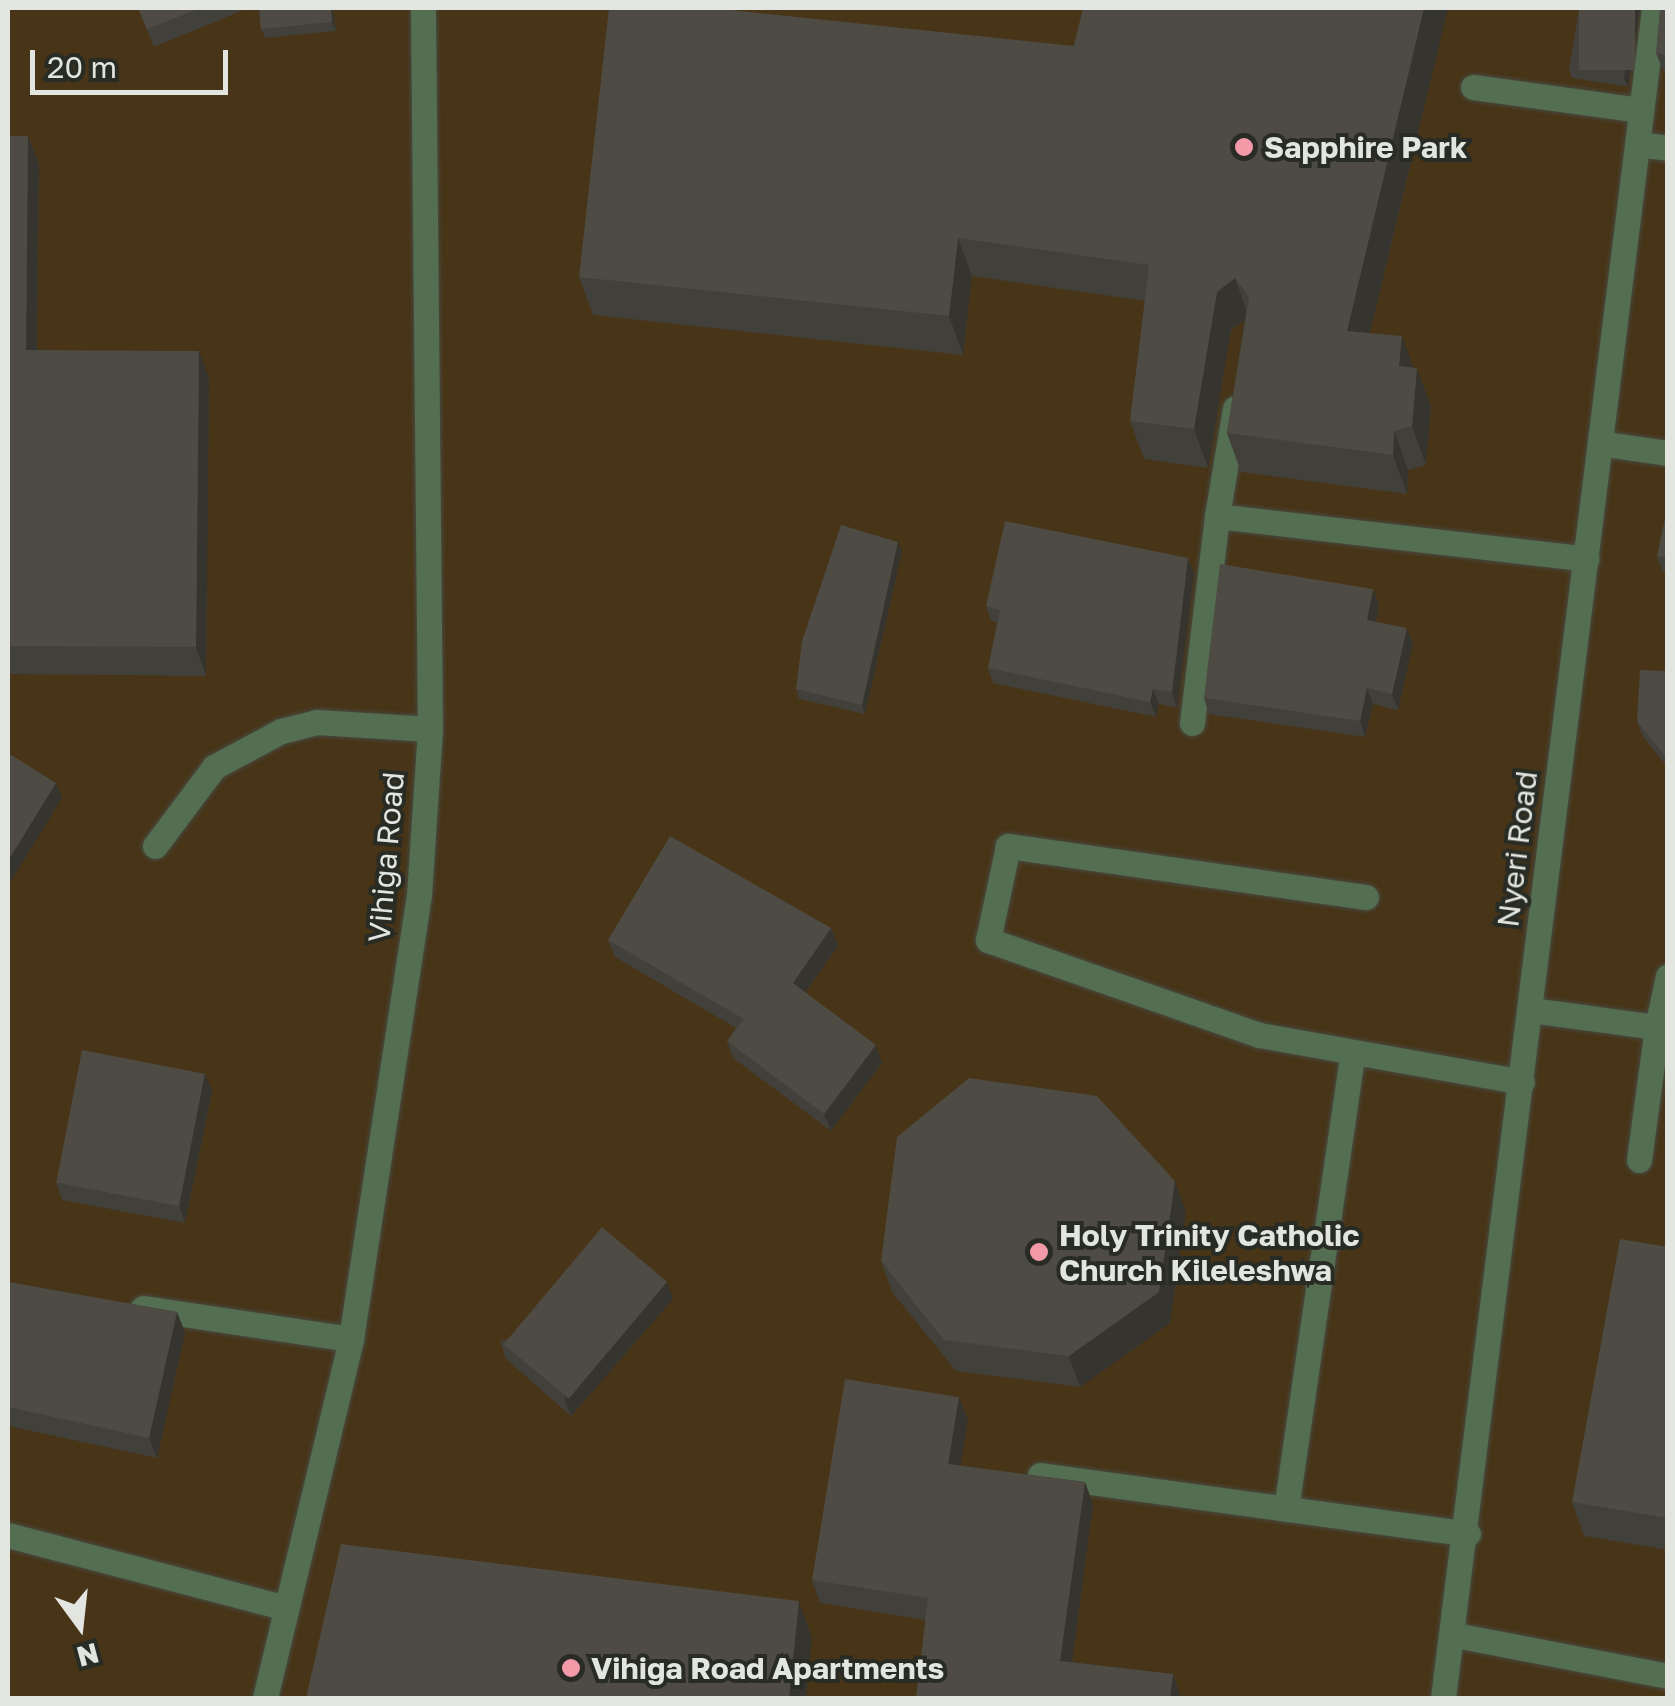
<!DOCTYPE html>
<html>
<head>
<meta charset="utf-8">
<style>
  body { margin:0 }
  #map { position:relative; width:1675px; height:1706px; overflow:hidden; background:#292c24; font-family:"Golos Text",sans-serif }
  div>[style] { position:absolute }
  .green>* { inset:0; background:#483416; transform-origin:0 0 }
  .roads { filter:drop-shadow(0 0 2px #474a42) drop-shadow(0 0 2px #474a42) }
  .minor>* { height:25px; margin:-12.5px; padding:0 12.5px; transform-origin:12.5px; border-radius:12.5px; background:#546e52 }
  .wall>* { inset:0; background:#42403a }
  .shaded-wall>* { inset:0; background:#36342f }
  .building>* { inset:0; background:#4d4b43; transform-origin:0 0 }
  .dots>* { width:28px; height:28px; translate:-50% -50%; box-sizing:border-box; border:5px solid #292c24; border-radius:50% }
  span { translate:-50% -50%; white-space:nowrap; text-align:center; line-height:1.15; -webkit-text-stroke:8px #292c24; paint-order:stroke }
  .poi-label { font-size:30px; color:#e3e5e0; font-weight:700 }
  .left { translate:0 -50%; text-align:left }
  .street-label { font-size:30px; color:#e3e5e0 }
  .frame { position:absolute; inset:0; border:10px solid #e3e5e0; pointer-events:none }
  .north { position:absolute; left:30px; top:1576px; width:100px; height:100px; -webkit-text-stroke:8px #292c24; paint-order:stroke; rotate:165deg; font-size:28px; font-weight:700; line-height:40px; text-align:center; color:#e3e5e0 }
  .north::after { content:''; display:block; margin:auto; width:35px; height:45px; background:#e3e5e0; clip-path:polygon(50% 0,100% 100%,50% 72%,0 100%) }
  .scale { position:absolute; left:30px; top:50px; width:198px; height:45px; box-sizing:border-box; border:5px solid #e3e5e0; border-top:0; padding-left:12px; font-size:30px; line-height:35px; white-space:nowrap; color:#e3e5e0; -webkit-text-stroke:8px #292c24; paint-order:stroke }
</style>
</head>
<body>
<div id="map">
  <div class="green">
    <div style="left:8px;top:8px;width:1659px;height:1690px"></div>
  </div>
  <div class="roads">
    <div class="minor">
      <div style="left:1473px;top:87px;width:170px;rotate:7.8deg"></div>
      <div style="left:1637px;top:144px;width:31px;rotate:7deg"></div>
      <div style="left:1605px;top:444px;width:64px;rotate:8.1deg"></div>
      <div style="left:1217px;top:516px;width:109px;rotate:-80.5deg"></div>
      <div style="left:1192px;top:723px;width:209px;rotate:-83.1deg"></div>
      <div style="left:1217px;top:516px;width:372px;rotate:6.6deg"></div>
      <div style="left:155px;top:846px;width:99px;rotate:-53.2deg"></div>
      <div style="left:214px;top:767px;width:76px;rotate:-28.2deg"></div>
      <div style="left:281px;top:731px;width:37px;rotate:-14deg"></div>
      <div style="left:317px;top:722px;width:113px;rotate:3.5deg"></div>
      <div style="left:1366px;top:897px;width:362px;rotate:-171.9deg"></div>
      <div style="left:1008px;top:846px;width:96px;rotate:102deg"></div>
      <div style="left:988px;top:940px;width:287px;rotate:19.3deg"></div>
      <div style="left:1259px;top:1035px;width:267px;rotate:10.1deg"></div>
      <div style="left:1531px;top:1010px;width:127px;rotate:7.7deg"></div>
      <div style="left:1657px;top:1027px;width:52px;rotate:-77.8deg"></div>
      <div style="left:1639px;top:1160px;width:134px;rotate:-82.3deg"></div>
      <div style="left:143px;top:1308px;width:210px;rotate:8.5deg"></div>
      <div style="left:1040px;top:1475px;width:432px;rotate:7.8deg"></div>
      <div style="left:1286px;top:1509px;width:460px;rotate:-81.7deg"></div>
      <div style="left:8px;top:1535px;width:287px;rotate:14.7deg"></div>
      <div style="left:1455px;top:1635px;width:217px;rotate:10.9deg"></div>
      <div style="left:265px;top:1698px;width:369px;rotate:-76.5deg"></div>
      <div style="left:351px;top:1339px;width:449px;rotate:-81.3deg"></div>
      <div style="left:419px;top:895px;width:166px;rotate:-86.2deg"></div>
      <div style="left:430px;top:729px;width:721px;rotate:-90.56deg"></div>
      <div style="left:1443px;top:1698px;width:1703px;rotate:-82.88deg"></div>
    </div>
  </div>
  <div class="wall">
    <div style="clip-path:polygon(138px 8px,246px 8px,246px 9px,154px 47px)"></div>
    <div style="clip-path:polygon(259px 8px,333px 8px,336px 31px,265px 38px,261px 29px)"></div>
    <div style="clip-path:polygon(1083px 8px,1448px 8px,1370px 333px,1413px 368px,1431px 406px,1426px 465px,1408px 470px,1407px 494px,1241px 472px,1227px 433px,1245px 319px,1231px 330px,1208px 468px,1144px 459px,1130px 421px,1145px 301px,972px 276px,963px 355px,593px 315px,579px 277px,1074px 46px)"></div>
    <div style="clip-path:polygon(1579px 8px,1640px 8px,1628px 87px,1572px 78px,1569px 69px)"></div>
    <div style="clip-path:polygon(1668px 8px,1668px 71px,1663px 70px,1656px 53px)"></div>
    <div style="clip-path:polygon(8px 136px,28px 136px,39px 165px,37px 350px,209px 379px,206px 676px,8px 674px)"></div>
    <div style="clip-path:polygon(1668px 505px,1668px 572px,1662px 571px,1657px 556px)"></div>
    <div style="clip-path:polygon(902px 551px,865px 714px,799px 699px,796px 689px)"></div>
    <div style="clip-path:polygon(1188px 558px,1194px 573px,1177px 708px,1159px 704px,1156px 717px,993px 683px,988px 668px,997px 623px,991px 621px,986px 606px)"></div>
    <div style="clip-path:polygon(1373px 589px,1379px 605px,1376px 622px,1413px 644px,1398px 710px,1373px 704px,1365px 737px,1209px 714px,1204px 698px)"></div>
    <div style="clip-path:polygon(1668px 671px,1668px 768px,1643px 737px,1637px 721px)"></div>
    <div style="clip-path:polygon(831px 928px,838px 946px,805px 992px,882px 1063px,831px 1131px,733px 1058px,727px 1041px,736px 1028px,615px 957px,608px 940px)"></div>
    <div style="clip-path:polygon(205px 1074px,212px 1091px,185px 1223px,62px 1200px,56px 1182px)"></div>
    <div style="clip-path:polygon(1186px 1212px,1170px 1323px,1080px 1387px,956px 1371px,892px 1292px,881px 1261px)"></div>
    <div style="clip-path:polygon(1668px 1247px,1668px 1550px,1584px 1536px,1572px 1502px)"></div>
    <div style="clip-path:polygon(8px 1282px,177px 1312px,185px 1333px,157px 1458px,8px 1426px)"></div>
    <div style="clip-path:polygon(673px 1299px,571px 1416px,506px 1359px,500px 1341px)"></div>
    <div style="clip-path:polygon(968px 1420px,960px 1466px,1085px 1482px,1093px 1505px,1072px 1662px,1173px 1674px,1181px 1698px,916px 1698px,926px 1620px,820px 1603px,812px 1580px)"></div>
  </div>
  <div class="shaded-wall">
    <div style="clip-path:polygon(331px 8px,333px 8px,336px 31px,332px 22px)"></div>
    <div style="clip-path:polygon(1424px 8px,1448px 8px,1361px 369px,1347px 331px)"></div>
    <div style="clip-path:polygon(1635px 8px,1640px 8px,1628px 87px,1624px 78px)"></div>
    <div style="clip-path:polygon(28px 136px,39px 165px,36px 378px,26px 350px)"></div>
    <div style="clip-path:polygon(958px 238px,972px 276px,963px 355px,949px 316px)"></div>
    <div style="clip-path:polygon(1235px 278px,1249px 317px,1231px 330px,1208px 468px,1194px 429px,1217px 292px)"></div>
    <div style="clip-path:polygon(1402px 336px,1416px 374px,1399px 366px)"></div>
    <div style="clip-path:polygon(199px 351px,209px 379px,206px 676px,196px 647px)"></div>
    <div style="clip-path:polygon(1417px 368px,1431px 406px,1426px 465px,1412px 426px)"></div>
    <div style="clip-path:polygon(1394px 431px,1408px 470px,1407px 494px,1393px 455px)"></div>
    <div style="clip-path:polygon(898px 542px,902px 551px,865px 714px,862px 705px)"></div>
    <div style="clip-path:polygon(1188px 558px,1194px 573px,1177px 708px,1172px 692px)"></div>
    <div style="clip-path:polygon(1373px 589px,1379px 605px,1373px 636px,1367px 620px)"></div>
    <div style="clip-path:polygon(1407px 628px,1413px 644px,1398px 710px,1392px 694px)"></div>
    <div style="clip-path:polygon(1367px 688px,1373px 704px,1365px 737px,1360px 721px)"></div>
    <div style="clip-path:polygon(1153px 689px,1159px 704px,1156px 717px,1150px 702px)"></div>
    <div style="clip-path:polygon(56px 783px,62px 798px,8px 886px,8px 861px)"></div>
    <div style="clip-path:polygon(831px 928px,838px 946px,799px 1001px,793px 983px)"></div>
    <div style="clip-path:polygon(876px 1045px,882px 1063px,831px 1131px,824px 1114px)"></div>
    <div style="clip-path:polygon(205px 1074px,212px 1091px,185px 1223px,179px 1206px)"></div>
    <div style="clip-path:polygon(1175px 1181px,1186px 1212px,1170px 1323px,1080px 1387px,1069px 1356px)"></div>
    <div style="clip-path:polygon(667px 1282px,673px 1299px,571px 1416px,564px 1398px)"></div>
    <div style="clip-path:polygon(177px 1312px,185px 1333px,157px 1458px,149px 1438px)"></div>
    <div style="clip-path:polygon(959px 1397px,968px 1420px,957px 1488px,948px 1464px)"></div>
    <div style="clip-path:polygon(1085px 1482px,1093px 1505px,1069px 1684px,1060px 1661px)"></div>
    <div style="clip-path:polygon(799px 1601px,812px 1638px,806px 1698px,789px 1698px)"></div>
    <div style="clip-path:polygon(1173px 1674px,1181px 1698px,1170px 1698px)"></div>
  </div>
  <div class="building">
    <div style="clip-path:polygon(138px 8px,201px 8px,147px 29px)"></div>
    <div style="clip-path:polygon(259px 8px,331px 8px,332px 22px,261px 29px)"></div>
    <div style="clip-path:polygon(609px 8px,712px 8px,1074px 46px,1083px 8px,1424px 8px,1347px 331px,1402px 336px,1399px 366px,1417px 368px,1412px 426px,1394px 431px,1393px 455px,1227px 433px,1249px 297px,1235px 278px,1217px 292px,1194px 429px,1130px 421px,1149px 265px,958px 238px,949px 316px,579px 277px)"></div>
    <div style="left:1579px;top:8px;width:56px;height:62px"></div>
    <div style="clip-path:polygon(1660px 8px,1668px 8px,1668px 55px,1656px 53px)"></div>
    <div style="clip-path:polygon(8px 136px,28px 136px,26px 350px,199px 351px,196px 647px,8px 646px)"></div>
    <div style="clip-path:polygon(1668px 505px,1668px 557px,1657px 556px)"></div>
    <div style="clip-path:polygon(1005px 521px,1188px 558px,1172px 692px,1153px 689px,1150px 702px,988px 668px,1000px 610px,986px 606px)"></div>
    <div style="clip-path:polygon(841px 525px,898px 542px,862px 705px,796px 689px,802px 641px)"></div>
    <div style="clip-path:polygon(1220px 564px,1373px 589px,1367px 620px,1407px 628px,1392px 694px,1367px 688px,1360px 721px,1204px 698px)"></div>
    <div style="clip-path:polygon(1640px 670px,1668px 671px,1668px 760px,1637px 721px)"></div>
    <div style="clip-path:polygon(8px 753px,56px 783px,8px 861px)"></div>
    <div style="clip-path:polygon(670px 836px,831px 928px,793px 983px,876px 1045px,824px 1114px,727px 1041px,744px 1019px,608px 940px)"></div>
    <div style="left:82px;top:1050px;width:125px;height:135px;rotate:11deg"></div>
    <div style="clip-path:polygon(969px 1078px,1097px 1096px,1175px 1181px,1159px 1292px,1069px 1356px,944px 1340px,881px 1261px,897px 1137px)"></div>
    <div style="left:602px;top:1227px;width:85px;height:153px;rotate:40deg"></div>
    <div style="clip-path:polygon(1620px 1239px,1668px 1247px,1668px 1518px,1572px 1502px)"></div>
    <div style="clip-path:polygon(8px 1282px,177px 1312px,149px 1438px,8px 1407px)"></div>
    <div style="clip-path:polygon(845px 1379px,959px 1397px,948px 1464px,1085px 1482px,1060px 1661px,1173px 1674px,1170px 1698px,916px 1698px,928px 1598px,812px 1580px)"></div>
    <div style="clip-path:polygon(341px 1544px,799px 1601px,789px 1698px,306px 1698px)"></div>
  </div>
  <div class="dots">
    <div style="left:1244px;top:147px;background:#f39aa9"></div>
    <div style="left:1039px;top:1252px;background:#f39aa9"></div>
    <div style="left:571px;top:1668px;background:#f39aa9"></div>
  </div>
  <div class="poi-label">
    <span class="left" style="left:1264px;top:147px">Sapphire Park</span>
    <span class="left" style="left:1059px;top:1252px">Holy Trinity Catholic<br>Church Kileleshwa</span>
    <span class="left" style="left:591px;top:1668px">Vihiga Road Apartments</span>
  </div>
  <div class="street-label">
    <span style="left:1517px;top:849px;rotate:-83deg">Nyeri Road</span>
    <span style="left:386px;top:857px;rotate:-85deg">Vihiga Road</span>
  </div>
  <div class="frame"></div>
  <div class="north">N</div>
  <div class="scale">20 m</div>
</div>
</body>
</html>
